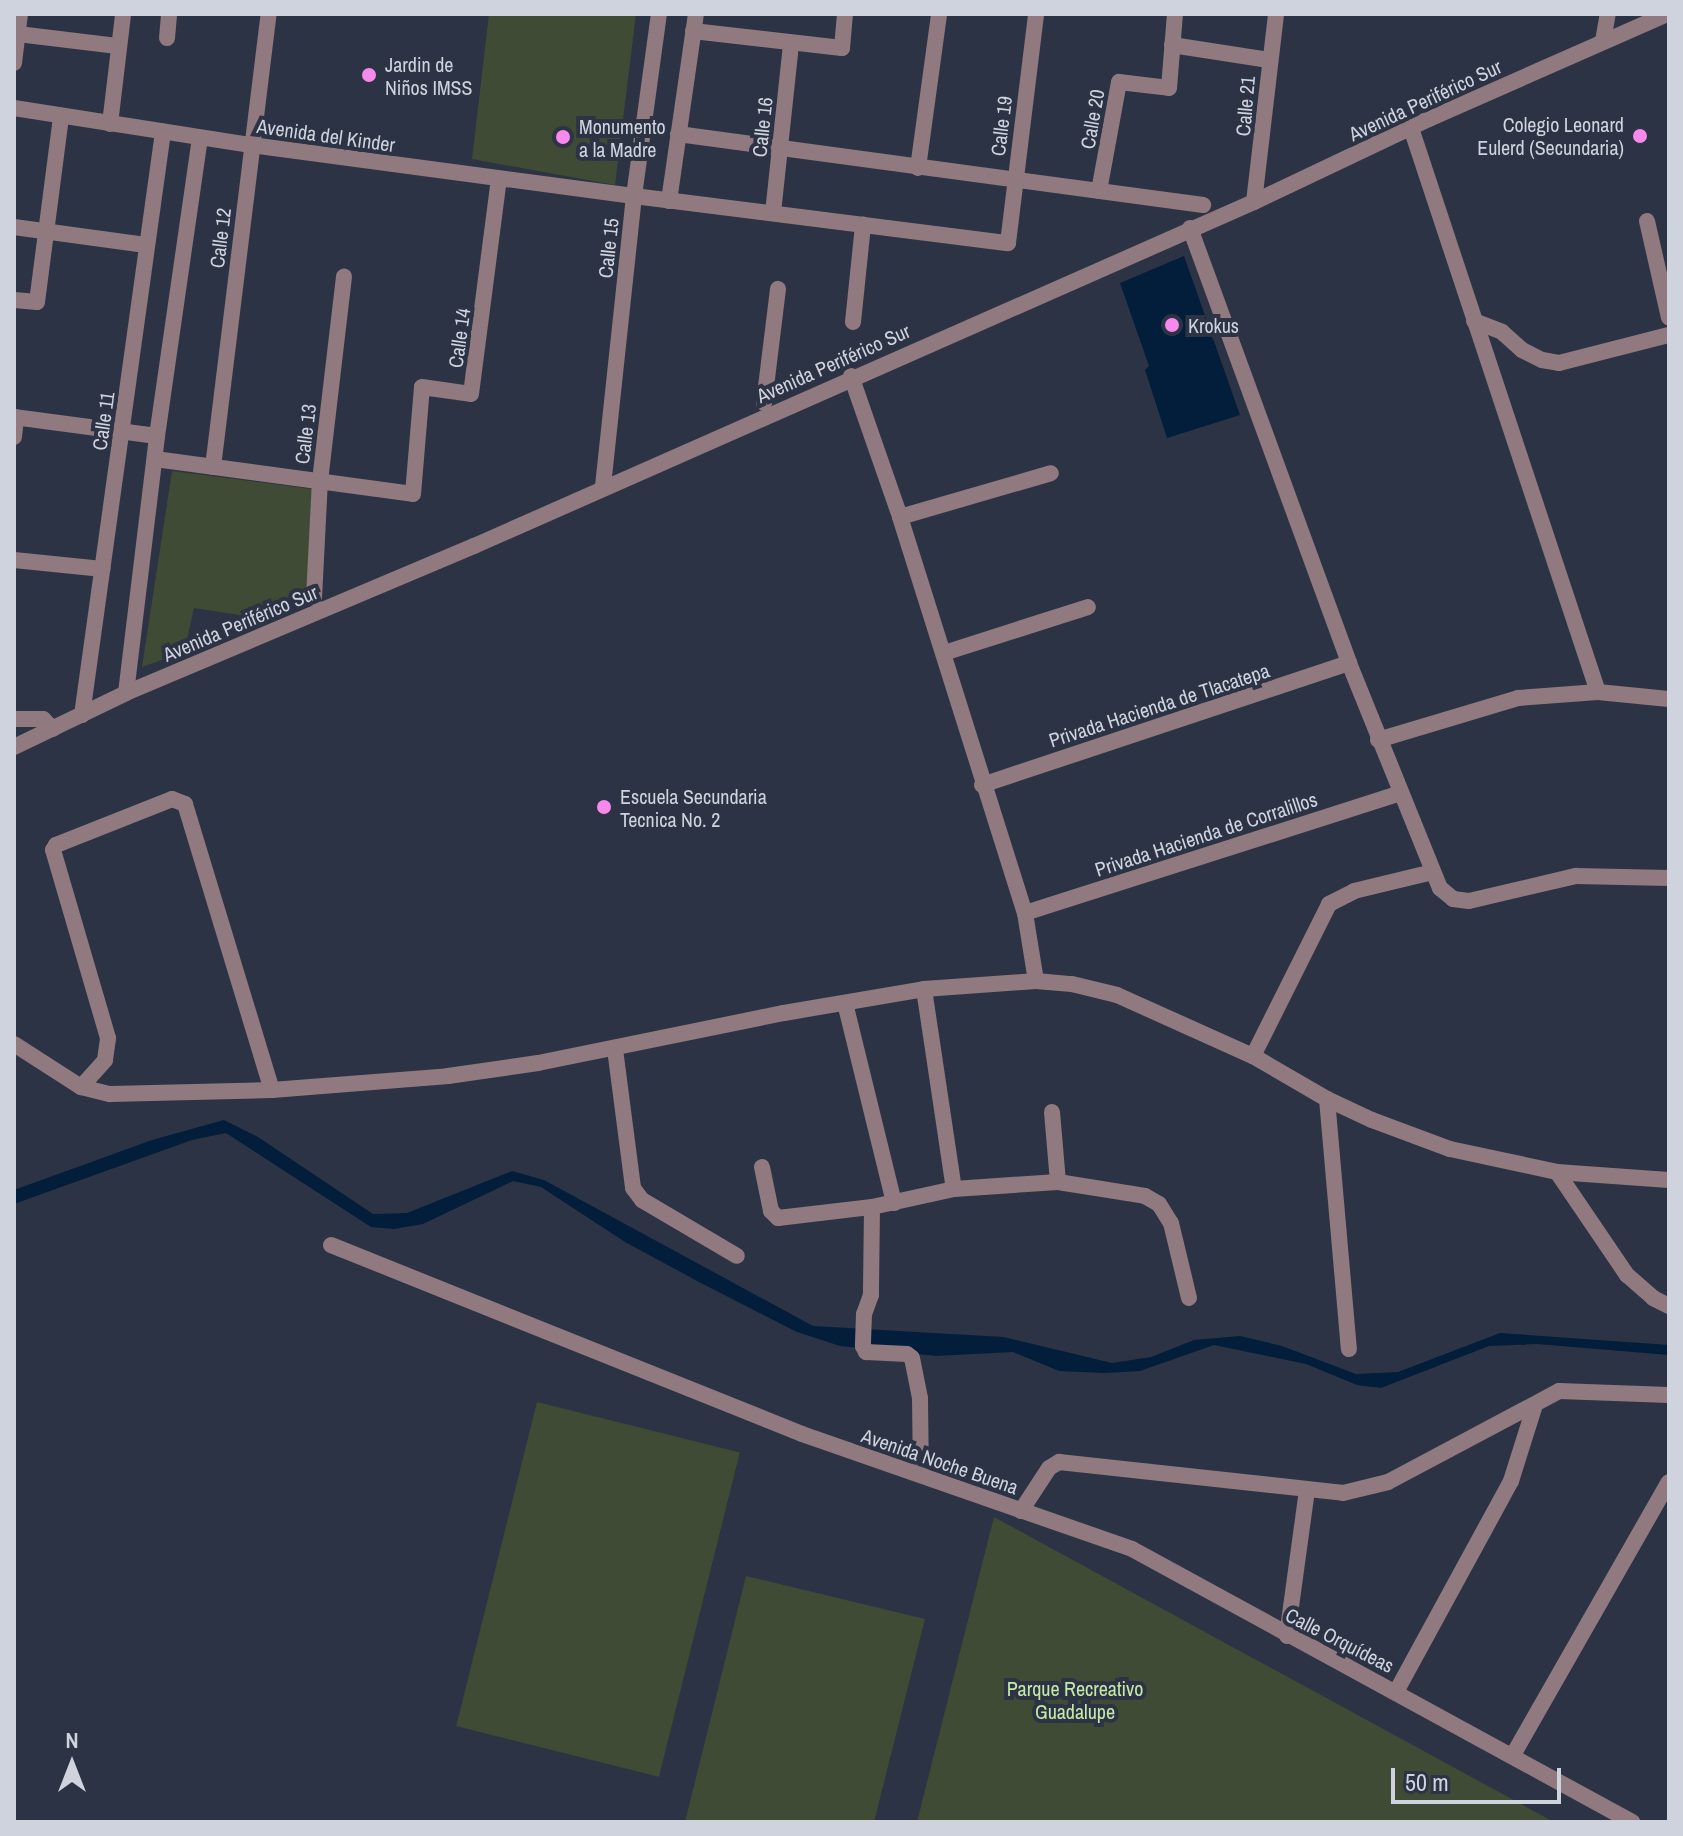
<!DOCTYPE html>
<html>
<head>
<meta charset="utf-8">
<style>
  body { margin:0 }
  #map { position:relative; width:1683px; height:1836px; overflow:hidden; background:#2c3345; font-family:"Archivo Narrow",sans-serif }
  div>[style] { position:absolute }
  .green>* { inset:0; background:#3f4b34; transform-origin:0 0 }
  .water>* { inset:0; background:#021e3b }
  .pedestrian>* { height:16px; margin:-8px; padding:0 8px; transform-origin:8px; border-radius:8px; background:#90797f }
  .minor>* { height:16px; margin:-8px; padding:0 8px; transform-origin:8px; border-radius:8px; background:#90797f }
  .tertiary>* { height:16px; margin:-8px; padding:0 8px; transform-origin:8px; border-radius:8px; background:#90797f }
  .dots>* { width:22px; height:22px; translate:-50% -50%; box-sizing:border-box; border:4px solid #2c3345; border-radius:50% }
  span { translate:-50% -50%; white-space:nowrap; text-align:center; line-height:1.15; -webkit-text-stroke:8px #2c3345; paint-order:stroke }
  .poi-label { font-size:20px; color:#ced3de }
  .left { translate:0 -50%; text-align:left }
  .right { translate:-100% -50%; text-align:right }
  .street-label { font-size:20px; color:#ced3de }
  .park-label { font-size:20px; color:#c6e9a6 }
  .frame { position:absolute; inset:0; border:16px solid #ced3de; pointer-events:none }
  .north { position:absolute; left:32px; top:1724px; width:80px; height:80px; -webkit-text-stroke:6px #2c3345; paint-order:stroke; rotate:0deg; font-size:22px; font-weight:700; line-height:32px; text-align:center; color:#ced3de }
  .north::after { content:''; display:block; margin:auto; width:28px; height:36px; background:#ced3de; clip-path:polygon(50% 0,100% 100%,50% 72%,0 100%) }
  .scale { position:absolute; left:1391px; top:1768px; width:170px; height:36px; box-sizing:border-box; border:4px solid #ced3de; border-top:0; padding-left:10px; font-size:24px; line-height:28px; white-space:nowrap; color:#ced3de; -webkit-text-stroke:6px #2c3345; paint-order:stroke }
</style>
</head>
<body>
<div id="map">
  <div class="green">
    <div style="clip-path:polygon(489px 14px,636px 14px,615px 185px,472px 159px)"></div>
    <div style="clip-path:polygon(172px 471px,312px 489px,309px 595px,260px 618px,194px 608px,184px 652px,142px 667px)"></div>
    <div style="left:537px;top:1402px;width:209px;height:334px;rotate:14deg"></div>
    <div style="clip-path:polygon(994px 1517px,1554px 1822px,917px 1822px)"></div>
    <div style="clip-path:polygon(746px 1576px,925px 1619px,874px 1822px,685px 1822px)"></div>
  </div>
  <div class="water">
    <div style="clip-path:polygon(1184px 256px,1240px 415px,1167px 438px,1145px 370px,1149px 366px,1120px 283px)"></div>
    <div style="clip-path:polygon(224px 1120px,258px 1137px,373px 1214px,407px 1213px,512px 1171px,544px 1180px,813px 1326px,1003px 1337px,1112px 1363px,1151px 1357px,1194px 1340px,1240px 1336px,1282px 1346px,1356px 1374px,1398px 1372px,1500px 1333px,1669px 1345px,1669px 1355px,1537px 1344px,1489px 1346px,1381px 1388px,1357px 1385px,1306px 1364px,1214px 1345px,1140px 1371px,1104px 1373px,1059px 1371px,1013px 1352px,936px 1356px,840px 1346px,797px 1332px,699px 1282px,625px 1242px,541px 1187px,513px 1181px,423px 1224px,394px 1229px,371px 1227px,226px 1133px,192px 1140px,14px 1204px,14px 1190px,152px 1140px)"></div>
  </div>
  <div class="pedestrian">
    <div style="left:693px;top:31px;width:150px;rotate:6.5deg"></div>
    <div style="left:842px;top:48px;width:34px;rotate:-85deg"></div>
    <div style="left:18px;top:34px;width:100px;rotate:6.9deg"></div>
    <div style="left:167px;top:38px;width:24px;rotate:-85deg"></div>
    <div style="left:1603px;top:41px;width:27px;rotate:-80deg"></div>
    <div style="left:1172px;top:45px;width:98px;rotate:8.8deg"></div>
    <div style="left:14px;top:63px;width:49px;rotate:-83deg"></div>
    <div style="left:110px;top:124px;width:110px;rotate:-83.2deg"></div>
    <div style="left:678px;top:134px;width:530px;rotate:7.7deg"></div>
    <div style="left:251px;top:145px;width:386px;rotate:7.6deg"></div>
    <div style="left:918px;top:168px;width:155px;rotate:-82.2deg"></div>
    <div style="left:1099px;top:191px;width:111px;rotate:-79.6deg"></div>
    <div style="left:1119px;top:82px;width:50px;rotate:6.8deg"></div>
    <div style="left:1169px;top:88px;width:74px;rotate:-85.4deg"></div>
    <div style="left:669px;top:201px;width:189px;rotate:-81.8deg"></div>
    <div style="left:1254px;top:202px;width:189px;rotate:-83.3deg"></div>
    <div style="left:773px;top:213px;width:170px;rotate:-83.9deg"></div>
    <div style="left:14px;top:227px;width:133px;rotate:7.8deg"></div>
    <div style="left:1008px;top:243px;width:231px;rotate:-83deg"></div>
    <div style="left:14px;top:300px;width:23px;rotate:5deg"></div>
    <div style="left:37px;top:302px;width:188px;rotate:-82.6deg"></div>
    <div style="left:764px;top:403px;width:115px;rotate:-83deg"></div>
    <div style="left:14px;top:437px;width:20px;rotate:-84deg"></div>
    <div style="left:213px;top:467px;width:456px;rotate:-83deg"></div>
    <div style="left:413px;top:494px;width:107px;rotate:-85.2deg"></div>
    <div style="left:422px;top:387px;width:49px;rotate:8.1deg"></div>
    <div style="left:471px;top:394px;width:217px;rotate:-82.6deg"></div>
    <div style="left:14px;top:560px;width:89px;rotate:5.8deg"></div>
    <div style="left:314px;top:598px;width:117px;rotate:-87.1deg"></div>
    <div style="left:320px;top:481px;width:206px;rotate:-83.3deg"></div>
    <div style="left:82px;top:715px;width:589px;rotate:-82.09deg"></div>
    <div style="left:14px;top:719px;width:29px"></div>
    <div style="left:43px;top:719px;width:14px;rotate:45deg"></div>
  </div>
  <div class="minor">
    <div style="left:14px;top:108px;width:240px;rotate:8.9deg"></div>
    <div style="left:1411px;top:128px;width:594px;rotate:71.66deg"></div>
    <div style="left:634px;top:196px;width:377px;rotate:7.2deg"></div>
    <div style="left:1647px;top:221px;width:99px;rotate:77.2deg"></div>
    <div style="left:1190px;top:228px;width:463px;rotate:69.9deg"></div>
    <div style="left:1349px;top:663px;width:243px;rotate:68deg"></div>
    <div style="left:1440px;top:888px;width:17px;rotate:40deg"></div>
    <div style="left:1453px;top:899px;width:16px;rotate:7deg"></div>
    <div style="left:1469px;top:901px;width:110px;rotate:-13.2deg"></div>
    <div style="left:1576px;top:876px;width:93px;rotate:1.2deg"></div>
    <div style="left:1474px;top:321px;width:30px;rotate:21deg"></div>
    <div style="left:1502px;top:332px;width:27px;rotate:42deg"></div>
    <div style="left:1522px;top:350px;width:22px;rotate:27deg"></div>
    <div style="left:1542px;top:360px;width:17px;rotate:10deg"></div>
    <div style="left:1559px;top:363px;width:114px;rotate:-14.3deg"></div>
    <div style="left:853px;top:322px;width:98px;rotate:-84.1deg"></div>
    <div style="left:851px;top:376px;width:149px;rotate:70.8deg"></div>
    <div style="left:900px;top:517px;width:415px;rotate:72.5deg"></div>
    <div style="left:1025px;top:913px;width:69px;rotate:80.8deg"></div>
    <div style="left:14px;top:417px;width:144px;rotate:7.6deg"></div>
    <div style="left:155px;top:459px;width:260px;rotate:7.7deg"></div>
    <div style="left:603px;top:486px;width:292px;rotate:-83.9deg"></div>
    <div style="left:634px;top:196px;width:184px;rotate:-82.2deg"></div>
    <div style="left:900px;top:517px;width:157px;rotate:-16.2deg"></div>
    <div style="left:944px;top:653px;width:151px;rotate:-17.7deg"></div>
    <div style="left:126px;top:693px;width:259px;rotate:-83.1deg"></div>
    <div style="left:157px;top:436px;width:300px;rotate:-81.8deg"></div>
    <div style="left:1378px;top:740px;width:146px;rotate:-16.7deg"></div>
    <div style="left:1518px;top:698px;width:80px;rotate:-4.3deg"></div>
    <div style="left:1598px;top:692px;width:71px;rotate:5.6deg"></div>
    <div style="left:982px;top:785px;width:387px;rotate:-18.4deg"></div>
    <div style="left:1025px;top:913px;width:394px;rotate:-17.7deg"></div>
    <div style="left:924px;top:989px;width:202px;rotate:81.5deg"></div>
    <div style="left:845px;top:1003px;width:206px;rotate:76.2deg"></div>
    <div style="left:14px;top:1044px;width:80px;rotate:32.7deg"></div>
    <div style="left:81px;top:1087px;width:30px;rotate:14deg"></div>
    <div style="left:110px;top:1094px;width:162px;rotate:-1.4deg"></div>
    <div style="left:272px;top:1090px;width:177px;rotate:-4.5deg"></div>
    <div style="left:448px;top:1076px;width:91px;rotate:-8.2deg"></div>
    <div style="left:538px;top:1063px;width:251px;rotate:-11.5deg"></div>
    <div style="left:784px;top:1013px;width:142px;rotate:-9.7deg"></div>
    <div style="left:924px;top:989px;width:112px;rotate:-4.1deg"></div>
    <div style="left:1036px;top:981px;width:36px;rotate:5deg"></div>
    <div style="left:1072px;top:984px;width:46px;rotate:13.7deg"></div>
    <div style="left:1117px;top:995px;width:149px;rotate:24.2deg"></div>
    <div style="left:1253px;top:1056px;width:86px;rotate:30.2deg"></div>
    <div style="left:1327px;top:1099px;width:50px;rotate:25deg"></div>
    <div style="left:1372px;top:1120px;width:83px;rotate:20.4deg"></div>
    <div style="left:1450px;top:1149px;width:109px;rotate:12.1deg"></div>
    <div style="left:1557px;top:1172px;width:125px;rotate:55.8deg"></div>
    <div style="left:1627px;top:1275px;width:35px;rotate:41deg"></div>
    <div style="left:1653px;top:1298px;width:18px;rotate:27deg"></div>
    <div style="left:615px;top:1049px;width:140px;rotate:82.6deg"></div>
    <div style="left:633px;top:1188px;width:15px;rotate:53deg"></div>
    <div style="left:642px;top:1200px;width:110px;rotate:30.5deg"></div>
    <div style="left:1253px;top:1056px;width:170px;rotate:-63.4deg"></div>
    <div style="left:1329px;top:904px;width:28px;rotate:-27deg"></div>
    <div style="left:1354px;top:891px;width:81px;rotate:-13.5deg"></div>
    <div style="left:81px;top:1087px;width:36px;rotate:-48deg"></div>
    <div style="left:105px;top:1060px;width:22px;rotate:-82deg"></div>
    <div style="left:108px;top:1038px;width:196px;rotate:-106.3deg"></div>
    <div style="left:53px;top:850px;width:6px;rotate:-59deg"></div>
    <div style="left:56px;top:845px;width:125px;rotate:-21.6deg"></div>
    <div style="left:172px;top:799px;width:14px;rotate:21deg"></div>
    <div style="left:185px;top:804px;width:299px;rotate:73.1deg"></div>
    <div style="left:1327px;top:1099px;width:251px;rotate:85deg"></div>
    <div style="left:1052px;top:1112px;width:70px;rotate:85.1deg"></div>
    <div style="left:762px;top:1167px;width:45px;rotate:78.4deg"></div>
    <div style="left:771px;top:1211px;width:10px;rotate:45deg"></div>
    <div style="left:778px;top:1218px;width:95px;rotate:-6.7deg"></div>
    <div style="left:872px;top:1207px;width:84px;rotate:-12.4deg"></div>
    <div style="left:954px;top:1189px;width:104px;rotate:-3.9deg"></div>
    <div style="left:1058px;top:1182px;width:88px;rotate:9.1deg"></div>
    <div style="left:1145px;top:1196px;width:16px;rotate:30deg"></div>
    <div style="left:1159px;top:1204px;width:22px;rotate:58deg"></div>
    <div style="left:1171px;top:1223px;width:77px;rotate:76.5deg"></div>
    <div style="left:1557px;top:1172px;width:112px;rotate:4.1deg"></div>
    <div style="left:872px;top:1207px;width:88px;rotate:90.7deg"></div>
    <div style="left:871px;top:1295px;width:20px;rotate:110deg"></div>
    <div style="left:864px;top:1314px;width:32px;rotate:92deg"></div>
    <div style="left:863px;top:1346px;width:7px;rotate:63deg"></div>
    <div style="left:866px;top:1352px;width:41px;rotate:2.8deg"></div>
    <div style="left:907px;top:1354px;width:6px;rotate:39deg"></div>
    <div style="left:912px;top:1358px;width:41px;rotate:78.7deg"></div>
    <div style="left:920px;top:1398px;width:77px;rotate:89.3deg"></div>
    <div style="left:331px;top:1245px;width:508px;rotate:21.86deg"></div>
    <div style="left:802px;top:1434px;width:349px;rotate:19.2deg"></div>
    <div style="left:1132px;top:1549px;width:570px;rotate:28.63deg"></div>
    <div style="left:1021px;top:1511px;width:51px;rotate:-56.9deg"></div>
    <div style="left:1049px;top:1468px;width:12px;rotate:-31deg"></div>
    <div style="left:1059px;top:1462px;width:286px;rotate:6.2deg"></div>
    <div style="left:1343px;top:1493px;width:46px;rotate:-13.7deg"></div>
    <div style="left:1388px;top:1482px;width:194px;rotate:-28deg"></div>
    <div style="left:1559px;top:1391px;width:110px;rotate:2.1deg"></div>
    <div style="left:1287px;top:1636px;width:147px;rotate:-82.2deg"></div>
    <div style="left:1396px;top:1692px;width:240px;rotate:-61.4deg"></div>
    <div style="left:1511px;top:1481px;width:77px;rotate:-72.5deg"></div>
    <div style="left:1513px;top:1755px;width:314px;rotate:-60.3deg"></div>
  </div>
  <div class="tertiary">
    <div style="left:14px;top:747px;width:124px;rotate:-25.7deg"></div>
    <div style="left:126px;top:693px;width:378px;rotate:-22.9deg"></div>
    <div style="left:474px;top:546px;width:852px;rotate:-23.8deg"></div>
    <div style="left:1254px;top:202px;width:194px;rotate:-25.4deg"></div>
    <div style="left:1429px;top:119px;width:260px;rotate:-23.8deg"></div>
  </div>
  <div class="dots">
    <div style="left:369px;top:75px;background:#f788ec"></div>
    <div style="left:1640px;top:136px;background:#f788ec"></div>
    <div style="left:563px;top:137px;background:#f788ec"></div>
    <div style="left:1172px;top:325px;background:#f788ec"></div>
    <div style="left:604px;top:807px;background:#f788ec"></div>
  </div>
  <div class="poi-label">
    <span class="left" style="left:385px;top:76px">Jardin de<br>Niños IMSS</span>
    <span class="right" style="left:1624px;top:136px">Colegio Leonard<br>Eulerd (Secundaria)</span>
    <span class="left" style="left:579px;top:138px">Monumento<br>a la Madre</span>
    <span class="left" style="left:1188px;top:325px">Krokus</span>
    <span class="left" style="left:620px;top:808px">Escuela Secundaria<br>Tecnica No. 2</span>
  </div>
  <div class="street-label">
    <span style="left:1425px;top:100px;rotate:-25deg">Avenida Periférico Sur</span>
    <span style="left:1245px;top:106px;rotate:-85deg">Calle 21</span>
    <span style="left:1092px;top:119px;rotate:-80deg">Calle 20</span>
    <span style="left:1001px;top:126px;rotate:-83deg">Calle 19</span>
    <span style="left:762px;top:127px;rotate:-84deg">Calle 16</span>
    <span style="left:326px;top:135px;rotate:8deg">Avenida del Kinder</span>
    <span style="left:220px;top:238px;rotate:-83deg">Calle 12</span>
    <span style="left:608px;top:248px;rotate:-84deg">Calle 15</span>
    <span style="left:459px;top:338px;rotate:-82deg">Calle 14</span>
    <span style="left:833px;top:363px;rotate:-24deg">Avenida Periférico Sur</span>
    <span style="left:103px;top:421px;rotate:-82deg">Calle 11</span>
    <span style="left:305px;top:434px;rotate:-83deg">Calle 13</span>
    <span style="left:240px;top:623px;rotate:-23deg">Avenida Periférico Sur</span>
    <span style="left:1159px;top:705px;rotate:-18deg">Privada Hacienda de Tlacatepa</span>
    <span style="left:1206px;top:834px;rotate:-18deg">Privada Hacienda de Corralillos</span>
    <span style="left:940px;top:1461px;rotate:19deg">Avenida Noche Buena</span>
    <span style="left:1340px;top:1640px;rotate:27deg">Calle Orquídeas</span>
  </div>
  <div class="park-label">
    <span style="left:1075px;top:1700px">Parque Recreativo<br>Guadalupe</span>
  </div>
  <div class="frame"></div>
  <div class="north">N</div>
  <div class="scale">50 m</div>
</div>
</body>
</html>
